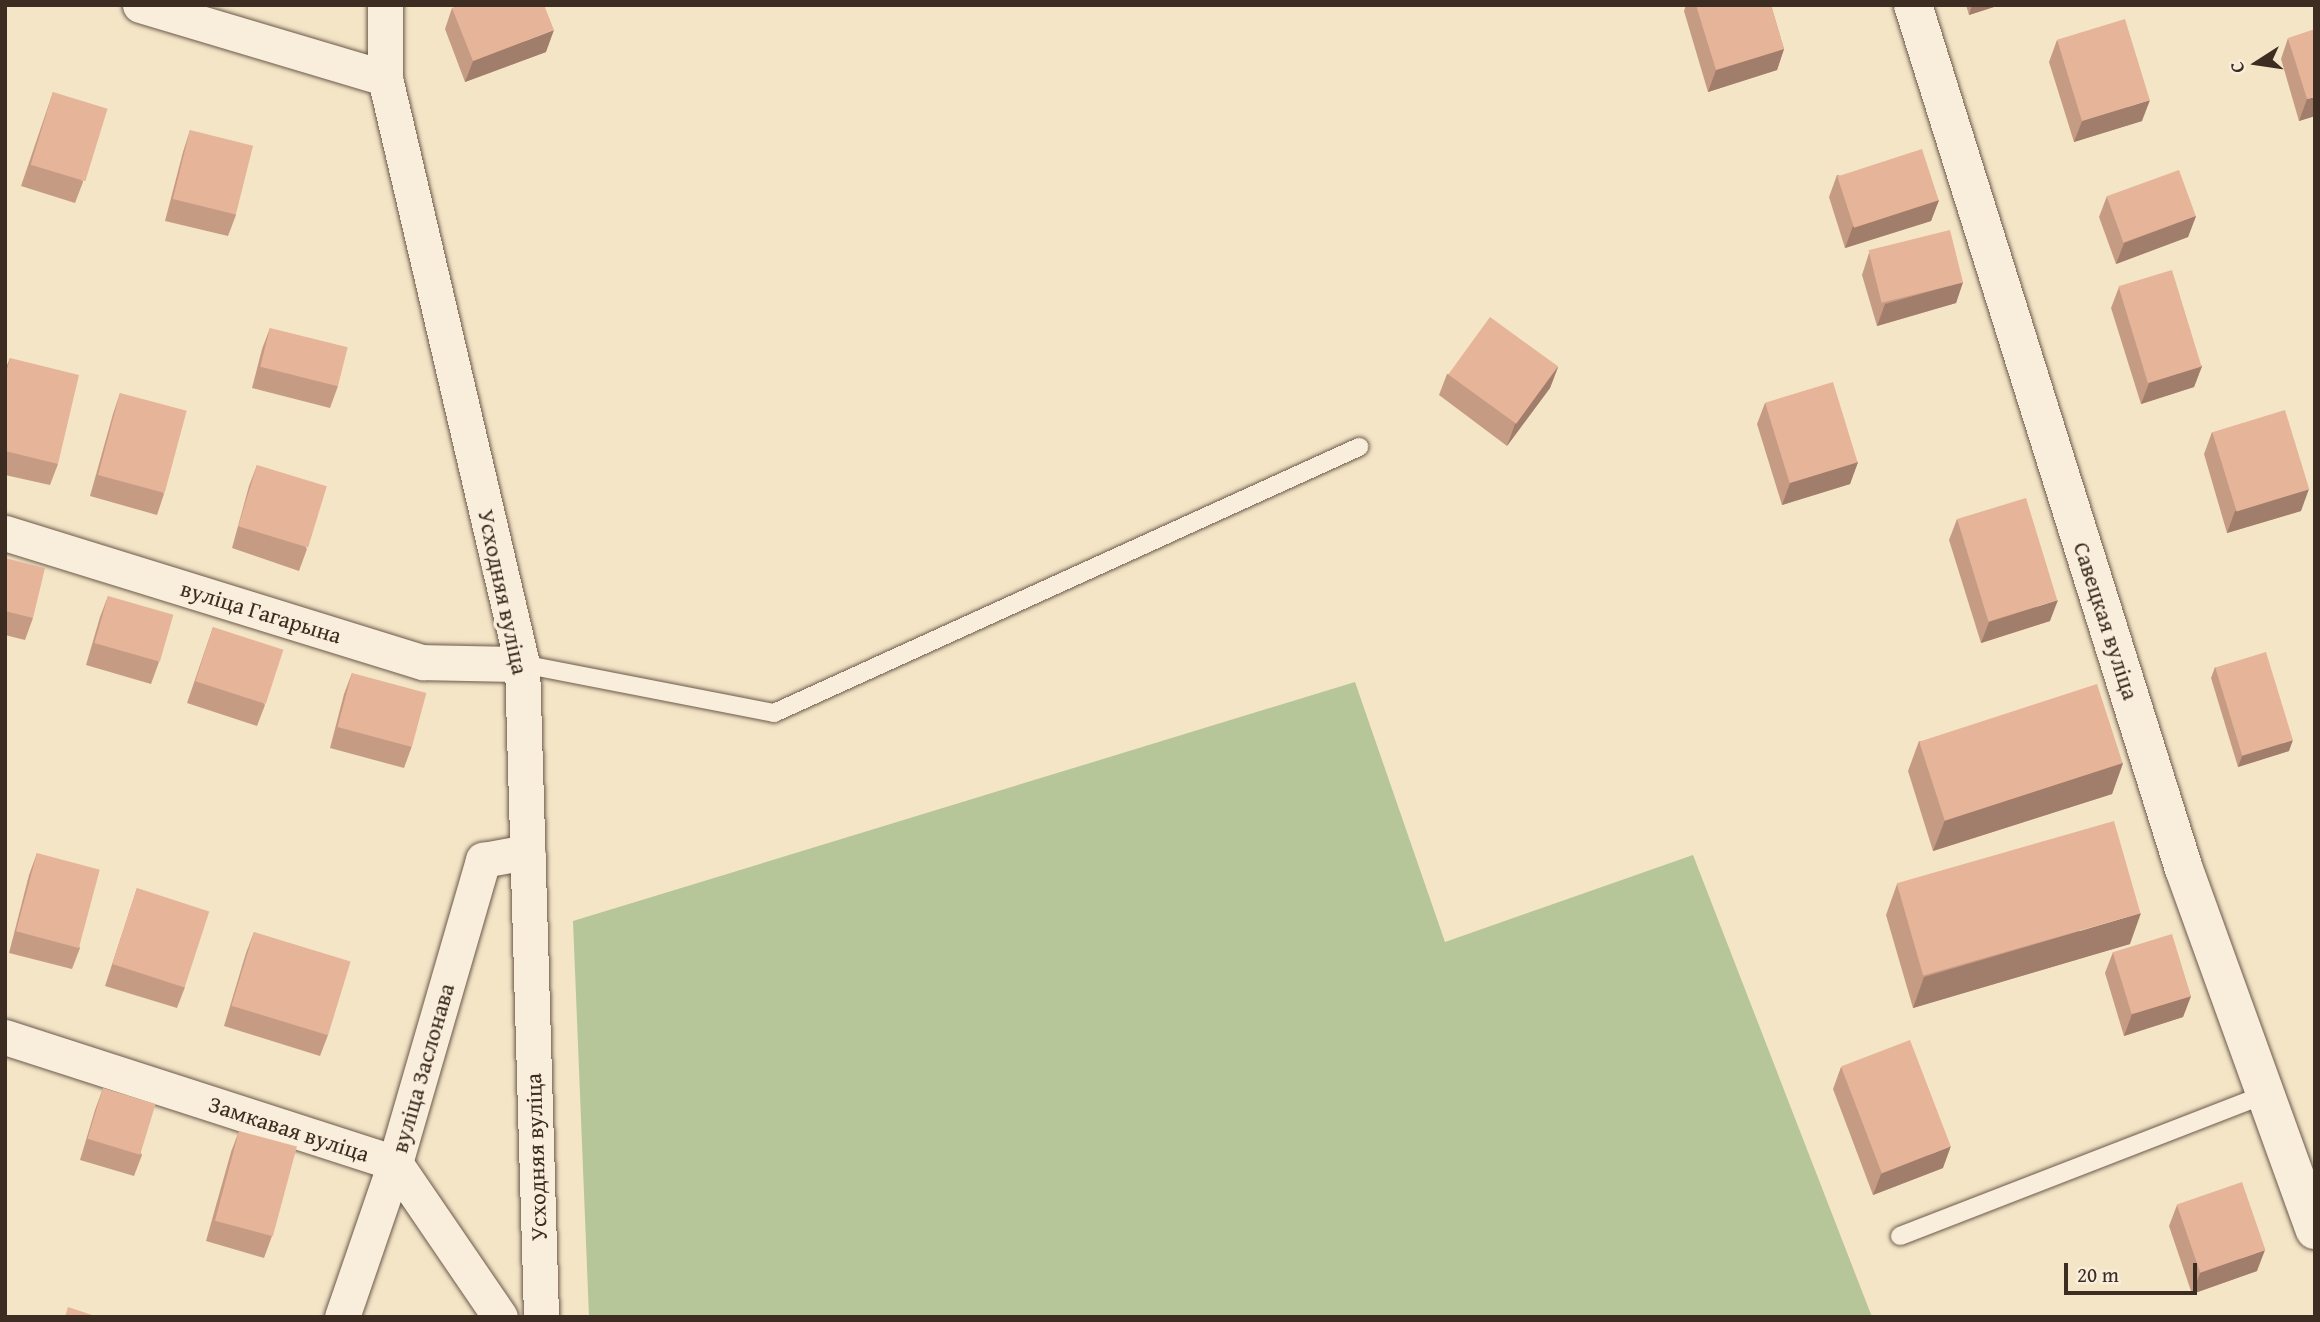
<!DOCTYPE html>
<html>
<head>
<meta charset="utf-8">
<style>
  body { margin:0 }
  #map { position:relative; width:2320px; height:1322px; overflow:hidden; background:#f4e5c7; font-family:"Gentium Book Plus",serif }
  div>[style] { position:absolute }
  .green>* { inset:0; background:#b6c699 }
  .roads { filter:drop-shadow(0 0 2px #6b5a4a) drop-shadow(0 0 2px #6b5a4a) }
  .service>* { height:18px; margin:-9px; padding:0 9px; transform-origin:9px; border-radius:9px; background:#f8eedb }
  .minor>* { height:35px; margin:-17.5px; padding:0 17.5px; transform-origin:17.5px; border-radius:17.5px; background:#f8eedb }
  .tertiary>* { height:38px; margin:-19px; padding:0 19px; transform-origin:19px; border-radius:19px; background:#f8eedb }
  .wall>* { inset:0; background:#c69b84 }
  .shaded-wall>* { inset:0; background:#a17e6b }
  .building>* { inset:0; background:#e6b499; transform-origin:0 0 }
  span { translate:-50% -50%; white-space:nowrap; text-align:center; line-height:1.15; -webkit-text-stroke:7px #f8eedb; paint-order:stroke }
  .street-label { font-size:23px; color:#3d2c21 }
  .frame { position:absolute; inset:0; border:7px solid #3d2c21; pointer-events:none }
  .north { position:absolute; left:2222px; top:28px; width:70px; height:70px; -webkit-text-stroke:5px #f8eedb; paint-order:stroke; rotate:258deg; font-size:19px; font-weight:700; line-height:28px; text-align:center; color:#3d2c21 }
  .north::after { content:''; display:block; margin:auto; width:24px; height:32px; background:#3d2c21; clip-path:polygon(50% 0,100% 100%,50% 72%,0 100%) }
  .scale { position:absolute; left:2064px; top:1263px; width:133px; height:32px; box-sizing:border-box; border:4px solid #3d2c21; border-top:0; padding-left:9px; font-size:21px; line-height:24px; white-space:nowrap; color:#3d2c21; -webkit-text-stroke:5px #f8eedb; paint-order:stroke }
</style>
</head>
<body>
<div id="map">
  <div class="green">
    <div style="clip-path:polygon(1355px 682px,1445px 942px,1693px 855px,1872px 1317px,589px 1317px,573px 921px)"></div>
  </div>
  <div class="roads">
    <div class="service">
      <div style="left:522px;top:664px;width:257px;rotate:11deg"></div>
      <div style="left:774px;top:713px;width:643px;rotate:-24.45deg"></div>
      <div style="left:1900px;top:1236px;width:393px;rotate:-21.2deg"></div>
    </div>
    <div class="minor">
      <div style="left:140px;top:5px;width:256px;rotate:16.6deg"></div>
      <div style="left:385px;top:5px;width:73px;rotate:90deg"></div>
      <div style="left:385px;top:78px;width:602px;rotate:76.84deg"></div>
      <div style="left:522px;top:664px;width:653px;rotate:88.33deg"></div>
      <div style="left:5px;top:533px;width:437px;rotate:17.2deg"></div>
      <div style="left:423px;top:662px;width:99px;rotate:1.2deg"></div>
      <div style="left:5px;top:1037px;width:410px;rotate:17.9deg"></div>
      <div style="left:395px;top:1163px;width:186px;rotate:55.7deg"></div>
      <div style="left:342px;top:1317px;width:163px;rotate:-71deg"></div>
      <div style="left:395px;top:1163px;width:316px;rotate:-73.8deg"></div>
      <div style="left:483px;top:860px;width:45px;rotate:-10.3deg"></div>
    </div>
    <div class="tertiary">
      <div style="left:1913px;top:5px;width:906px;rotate:72.59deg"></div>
      <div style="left:2184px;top:869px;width:384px;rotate:70.1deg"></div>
    </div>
  </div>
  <div class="wall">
    <div style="clip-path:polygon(1686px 5px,1771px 5px,1784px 49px,1777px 70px,1708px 92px,1684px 11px)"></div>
    <div style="clip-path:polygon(1966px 5px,2000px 5px,1969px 15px)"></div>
    <div style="clip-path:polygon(452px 8px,546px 52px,465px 82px,445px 29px)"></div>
    <div style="clip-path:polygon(2288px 38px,2315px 116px,2299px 121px,2281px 59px)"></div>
    <div style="clip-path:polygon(2057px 40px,2142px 121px,2074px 142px,2049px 62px)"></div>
    <div style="clip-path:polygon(53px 92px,83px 182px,75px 203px,21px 186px)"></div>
    <div style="clip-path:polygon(190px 130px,236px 215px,228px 236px,165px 221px,183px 152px)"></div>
    <div style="clip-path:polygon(1837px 175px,1939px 200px,1931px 221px,1845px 248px,1829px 197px)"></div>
    <div style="clip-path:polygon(2107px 196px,2196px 216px,2188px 237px,2116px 264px,2099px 217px)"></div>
    <div style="clip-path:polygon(1869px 253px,1963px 282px,1956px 303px,1877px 326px,1862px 275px)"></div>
    <div style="clip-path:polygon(2119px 287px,2202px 366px,2194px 387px,2141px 404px,2111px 308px)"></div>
    <div style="clip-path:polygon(270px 328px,338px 386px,330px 408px,252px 388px,262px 349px)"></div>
    <div style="clip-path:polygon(10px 358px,58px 464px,50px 485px,5px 475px,5px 370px)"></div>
    <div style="clip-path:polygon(1558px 367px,1550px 388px,1507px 446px,1439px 395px,1447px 374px)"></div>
    <div style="clip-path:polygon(120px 393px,164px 494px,157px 515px,90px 496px,113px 414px)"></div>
    <div style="clip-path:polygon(1765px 403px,1858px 462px,1850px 484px,1782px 505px,1757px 424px)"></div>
    <div style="clip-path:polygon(2212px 432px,2301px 511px,2227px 533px,2204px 454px)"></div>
    <div style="clip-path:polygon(257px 465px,307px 549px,299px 571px,232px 548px,249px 486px)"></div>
    <div style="clip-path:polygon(1957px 519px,2050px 621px,1981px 643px,1949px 540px)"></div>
    <div style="clip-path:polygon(5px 558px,33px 618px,25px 640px,5px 635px)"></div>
    <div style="clip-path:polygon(108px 596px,159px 662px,151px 684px,86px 665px,100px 617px)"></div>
    <div style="clip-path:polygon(213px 627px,265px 705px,257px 726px,187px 703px)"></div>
    <div style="clip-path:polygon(2215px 667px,2289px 751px,2238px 767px,2211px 678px)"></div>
    <div style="clip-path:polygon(352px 673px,412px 746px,404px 768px,330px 748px,344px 694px)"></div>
    <div style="clip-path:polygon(1919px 741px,2123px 763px,2112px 794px,1933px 851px,1908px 771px)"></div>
    <div style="clip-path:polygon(37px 853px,80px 948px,72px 969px,9px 953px,29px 875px)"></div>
    <div style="clip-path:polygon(1897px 884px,2130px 944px,1913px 1008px,1886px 915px)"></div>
    <div style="clip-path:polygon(137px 888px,185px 987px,177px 1008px,105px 986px)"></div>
    <div style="clip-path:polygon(254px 932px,328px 1035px,320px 1056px,224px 1026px,246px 953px)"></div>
    <div style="clip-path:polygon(2113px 952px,2191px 996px,2183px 1017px,2124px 1036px,2105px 973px)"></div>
    <div style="clip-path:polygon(1841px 1067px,1943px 1168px,1873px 1195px,1833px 1089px)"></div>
    <div style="clip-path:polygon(103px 1088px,142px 1155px,134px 1176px,80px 1160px,95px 1110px)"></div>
    <div style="clip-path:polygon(239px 1131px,272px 1236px,264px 1258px,206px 1241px,231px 1152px)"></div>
    <div style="clip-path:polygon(2177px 1205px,2257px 1271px,2192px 1294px,2169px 1226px)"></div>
  </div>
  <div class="shaded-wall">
    <div style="clip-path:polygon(1972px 5px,2000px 5px,1969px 15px)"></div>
    <div style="clip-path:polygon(554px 30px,546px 52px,465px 82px,473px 61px)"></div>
    <div style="clip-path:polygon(1784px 49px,1777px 70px,1708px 92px,1716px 70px)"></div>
    <div style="clip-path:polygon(2315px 97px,2315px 116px,2299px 121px,2307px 99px)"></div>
    <div style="clip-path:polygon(2150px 100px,2142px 121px,2074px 142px,2082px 121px)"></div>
    <div style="clip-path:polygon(1939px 200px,1931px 221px,1845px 248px,1853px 226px)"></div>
    <div style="clip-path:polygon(2196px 216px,2188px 237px,2116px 264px,2124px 243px)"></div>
    <div style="clip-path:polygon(1963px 282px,1956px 303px,1877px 326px,1885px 304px)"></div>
    <div style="clip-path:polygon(2202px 366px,2194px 387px,2141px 404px,2149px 383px)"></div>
    <div style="clip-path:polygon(1558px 367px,1550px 388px,1507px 446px,1515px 424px)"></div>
    <div style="clip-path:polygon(1858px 462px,1850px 484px,1782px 505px,1790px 483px)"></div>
    <div style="clip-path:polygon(2309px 489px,2301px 511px,2227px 533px,2235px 511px)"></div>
    <div style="clip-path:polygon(2058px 600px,2050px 621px,1981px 643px,1989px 622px)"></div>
    <div style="clip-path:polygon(2293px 740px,2289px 751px,2238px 767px,2242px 756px)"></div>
    <div style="clip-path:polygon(2123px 763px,2112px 794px,1933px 851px,1945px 820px)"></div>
    <div style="clip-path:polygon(2141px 913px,2130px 944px,1913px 1008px,1924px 977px)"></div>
    <div style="clip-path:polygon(2191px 996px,2183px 1017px,2124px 1036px,2132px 1014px)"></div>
    <div style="clip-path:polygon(1951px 1146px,1943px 1168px,1873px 1195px,1881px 1174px)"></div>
    <div style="clip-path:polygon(2265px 1250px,2257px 1271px,2192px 1294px,2200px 1273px)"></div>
  </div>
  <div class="building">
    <div style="clip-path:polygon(459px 5px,544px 5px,554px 30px,473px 61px,452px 8px)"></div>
    <div style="clip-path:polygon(1696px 5px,1771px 5px,1784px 49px,1716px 70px)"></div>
    <div style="left:2125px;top:19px;width:85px;height:71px;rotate:73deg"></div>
    <div style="clip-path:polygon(2315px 29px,2315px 97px,2307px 99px,2288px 38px)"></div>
    <div style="left:53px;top:92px;width:57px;height:76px;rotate:17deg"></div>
    <div style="left:190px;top:130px;width:65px;height:71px;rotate:14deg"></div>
    <div style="left:1922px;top:149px;width:54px;height:89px;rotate:72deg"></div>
    <div style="left:2179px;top:170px;width:49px;height:77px;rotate:70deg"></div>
    <div style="left:1950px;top:230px;width:54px;height:84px;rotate:76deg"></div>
    <div style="left:2172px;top:270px;width:101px;height:56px;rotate:73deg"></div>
    <div style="left:1490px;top:317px;width:84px;height:71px;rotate:36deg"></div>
    <div style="left:270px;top:328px;width:80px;height:40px;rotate:14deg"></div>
    <div style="clip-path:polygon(10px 358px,79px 375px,58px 464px,5px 451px,5px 377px)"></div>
    <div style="left:1833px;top:382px;width:84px;height:71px;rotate:73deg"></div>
    <div style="left:120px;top:393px;width:69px;height:85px;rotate:15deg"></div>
    <div style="left:2285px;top:410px;width:83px;height:76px;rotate:73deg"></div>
    <div style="left:257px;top:465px;width:73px;height:64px;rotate:17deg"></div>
    <div style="left:2026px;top:498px;width:107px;height:72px;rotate:73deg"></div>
    <div style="clip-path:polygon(5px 558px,45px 568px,33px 618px,5px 611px)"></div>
    <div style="left:108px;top:596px;width:68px;height:49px;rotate:16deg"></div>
    <div style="left:213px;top:627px;width:74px;height:57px;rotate:18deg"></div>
    <div style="left:2266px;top:652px;width:92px;height:53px;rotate:73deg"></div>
    <div style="left:352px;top:673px;width:77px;height:56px;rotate:15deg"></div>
    <div style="left:2097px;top:684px;width:83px;height:187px;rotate:72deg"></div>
    <div style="left:2114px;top:821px;width:96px;height:226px;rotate:74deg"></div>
    <div style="left:37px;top:853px;width:65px;height:81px;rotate:15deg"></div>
    <div style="left:137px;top:888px;width:76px;height:80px;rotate:18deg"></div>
    <div style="left:254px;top:932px;width:101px;height:77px;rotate:17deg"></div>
    <div style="left:2172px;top:934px;width:65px;height:62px;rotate:73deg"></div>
    <div style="left:1910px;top:1040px;width:114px;height:74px;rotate:69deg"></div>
    <div style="left:103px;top:1088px;width:55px;height:53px;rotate:17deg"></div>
    <div style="left:239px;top:1131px;width:60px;height:93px;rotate:15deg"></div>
    <div style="left:2242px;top:1182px;width:72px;height:69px;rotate:71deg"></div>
    <div style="clip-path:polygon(68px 1307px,98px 1317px,65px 1317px)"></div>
  </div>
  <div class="street-label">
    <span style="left:503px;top:592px;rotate:78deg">Усходняя вуліца</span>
    <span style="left:261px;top:612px;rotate:17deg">вуліца Гагарына</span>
    <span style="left:2106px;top:621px;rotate:72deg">Савецкая вуліца</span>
    <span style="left:423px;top:1068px;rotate:-74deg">вуліца Заслонава</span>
    <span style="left:289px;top:1129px;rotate:18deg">Замкавая вуліца</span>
    <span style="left:536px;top:1157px;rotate:-92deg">Усходняя вуліца</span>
  </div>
  <div class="frame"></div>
  <div class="north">С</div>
  <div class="scale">20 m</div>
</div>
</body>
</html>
